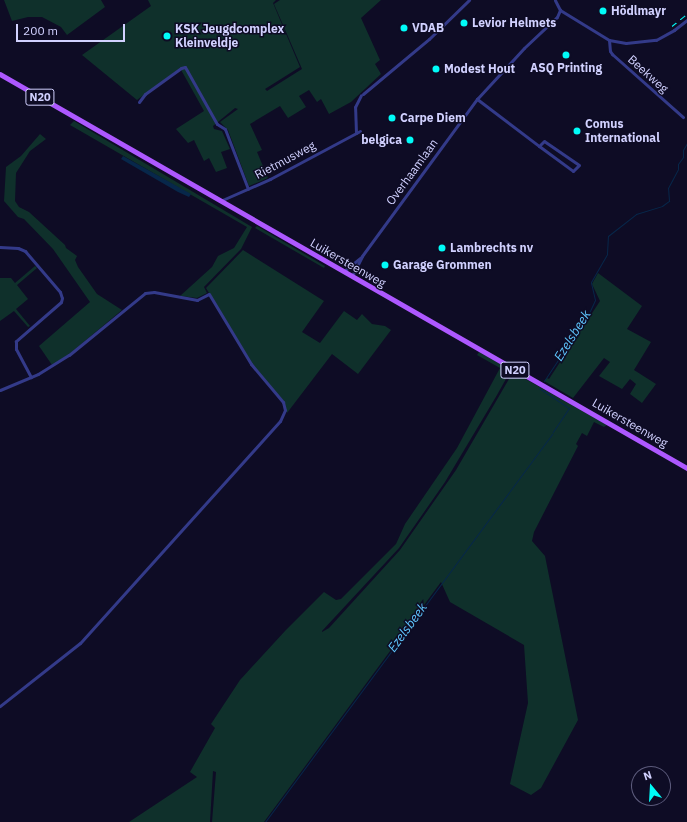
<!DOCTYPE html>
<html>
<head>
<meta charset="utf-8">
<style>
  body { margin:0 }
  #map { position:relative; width:687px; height:822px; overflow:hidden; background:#0e0c25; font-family:"IBM Plex Sans",sans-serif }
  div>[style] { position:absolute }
  .green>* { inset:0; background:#0f302b }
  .water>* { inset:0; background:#07274a }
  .stream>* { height:1px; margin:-0.5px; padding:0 0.5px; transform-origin:0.5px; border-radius:0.5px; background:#07274a }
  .street>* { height:3px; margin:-1.5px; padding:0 1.5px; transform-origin:1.5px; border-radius:1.5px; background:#333a89 }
  .primary>* { height:4.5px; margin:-2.25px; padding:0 2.25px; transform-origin:2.25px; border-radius:2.25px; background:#ad58ff }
  .rail>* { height:1px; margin-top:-0.5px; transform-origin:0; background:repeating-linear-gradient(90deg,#00fcf8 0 6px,transparent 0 11px) }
  .dots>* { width:11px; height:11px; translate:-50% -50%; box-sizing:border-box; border:2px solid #0e0c25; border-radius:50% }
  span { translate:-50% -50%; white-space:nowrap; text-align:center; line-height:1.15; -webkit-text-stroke:3px #0e0c25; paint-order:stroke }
  .shield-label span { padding:1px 3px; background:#0e0c25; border:1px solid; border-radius:3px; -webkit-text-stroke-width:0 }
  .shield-label { font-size:11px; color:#d1d1ff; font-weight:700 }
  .poi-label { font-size:12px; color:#d1d1ff; font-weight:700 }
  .left { translate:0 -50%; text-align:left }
  .right { translate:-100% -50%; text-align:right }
  .street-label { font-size:12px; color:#d1d1ff }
  .water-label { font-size:13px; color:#5fc7ff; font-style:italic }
  .north { position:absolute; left:631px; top:766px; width:40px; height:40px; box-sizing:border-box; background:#0e0c25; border:1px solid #5c5b7c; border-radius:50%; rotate:342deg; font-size:11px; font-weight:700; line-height:16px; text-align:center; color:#d1d1ff }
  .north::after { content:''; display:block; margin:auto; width:14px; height:18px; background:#00fcf8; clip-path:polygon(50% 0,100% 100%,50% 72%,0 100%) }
  .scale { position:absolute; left:16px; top:24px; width:109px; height:18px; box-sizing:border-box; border:2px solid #d1d1ff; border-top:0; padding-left:5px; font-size:12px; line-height:14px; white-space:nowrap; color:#d1d1ff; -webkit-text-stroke:3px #0e0c25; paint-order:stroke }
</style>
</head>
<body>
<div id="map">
  <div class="green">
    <div style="clip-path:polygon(4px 0,101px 0,105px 7px,67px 35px,61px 27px,42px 17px,28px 17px,12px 21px)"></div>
    <div style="clip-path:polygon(148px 0,276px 0,273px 3px,300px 67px,265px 89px,267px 91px,302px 69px,274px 4px,280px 0,381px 0,361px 18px,380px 60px,375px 64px,381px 74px,351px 102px,329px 114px,321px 99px,317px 102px,309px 90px,299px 96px,306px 107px,288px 118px,280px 106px,250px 124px,262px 150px,257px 152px,268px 178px,249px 186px,228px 130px,220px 122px,238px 109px,235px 108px,213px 126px,214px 129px,222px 131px,230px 149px,221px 152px,227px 168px,216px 172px,209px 158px,204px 161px,194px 140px,188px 143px,176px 129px,204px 111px,180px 68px,137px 100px,82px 55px,151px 6px)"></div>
    <div style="clip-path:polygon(74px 121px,252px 227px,241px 249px,204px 287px,207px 293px,197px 298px,180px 296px,212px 267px,218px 256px,234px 248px,247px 227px,70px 125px)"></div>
    <div style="clip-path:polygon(40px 134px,46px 139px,30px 151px,16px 173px,15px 201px,19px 207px,29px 212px,65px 245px,66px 248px,77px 256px,75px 260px,78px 267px,97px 294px,122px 310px,68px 355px,52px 365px,39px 346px,90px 302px,53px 249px,24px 219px,18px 217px,4px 201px,6px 167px,21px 156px)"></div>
    <div style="clip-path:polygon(257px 226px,325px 266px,324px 268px,255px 228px)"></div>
    <div style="clip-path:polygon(243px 250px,324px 301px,302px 332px,320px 343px,344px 311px,357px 320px,362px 314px,372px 324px,385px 326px,391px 330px,358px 374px,332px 354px,287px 413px,284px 401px,256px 371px,206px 288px)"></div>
    <div style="clip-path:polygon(35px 266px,37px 268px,17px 285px,28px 299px,16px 309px,30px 326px,28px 327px,14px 311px,0 321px,0 278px,11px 278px,15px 283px)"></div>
    <div style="clip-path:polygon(598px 273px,642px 306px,627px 329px,651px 342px,634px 370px,656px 384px,642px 403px,630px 394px,636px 384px,630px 379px,622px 389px,599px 376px,610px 362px,604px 358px,573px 398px,544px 381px,547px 378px,549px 379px,600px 301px,592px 284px)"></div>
    <div style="clip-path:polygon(479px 352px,511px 370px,497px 395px,445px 482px,399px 548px,322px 631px,322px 632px,329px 628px,400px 550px,456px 470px,513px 372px,607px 425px,604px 427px,594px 422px,587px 436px,582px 433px,576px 444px,578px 446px,534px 532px,532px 541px,545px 556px,578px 720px,541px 788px,531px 795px,510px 784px,528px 703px,524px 645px,450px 602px,441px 582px,264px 822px,212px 822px,216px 772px,213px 771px,210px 822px,129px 822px,197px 777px,190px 772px,215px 728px,211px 724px,240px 680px,285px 631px,324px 592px,336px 600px,341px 599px,396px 544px,405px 524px,457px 448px,500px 368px,477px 355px)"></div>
  </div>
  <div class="water">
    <div style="clip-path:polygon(123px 156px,191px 194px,189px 197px,178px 192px,121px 159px)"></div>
  </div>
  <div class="stream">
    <div style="left:544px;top:381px;width:82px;rotate:-56.5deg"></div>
    <div style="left:589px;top:313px;width:14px;rotate:-65deg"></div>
    <div style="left:595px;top:300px;width:18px;rotate:-103deg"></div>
    <div style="left:591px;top:282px;width:32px;rotate:-60deg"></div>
    <div style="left:607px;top:254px;width:18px;rotate:-87deg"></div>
    <div style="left:608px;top:236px;width:36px;rotate:-38deg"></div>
    <div style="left:636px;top:214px;width:27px;rotate:-17deg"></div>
    <div style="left:662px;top:206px;width:9px;rotate:-36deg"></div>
    <div style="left:669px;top:201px;width:13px;rotate:-94deg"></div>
    <div style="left:668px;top:188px;width:21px;rotate:-62deg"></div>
    <div style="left:678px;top:169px;width:5px;rotate:-90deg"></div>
    <div style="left:678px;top:164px;width:9px;rotate:-54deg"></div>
    <div style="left:683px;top:157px;width:7px;rotate:-90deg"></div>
    <div style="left:683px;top:150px;width:8px;rotate:-60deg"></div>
    <div style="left:539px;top:388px;width:36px;rotate:34deg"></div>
    <div style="left:569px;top:408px;width:29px;rotate:124deg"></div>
    <div style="left:265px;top:822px;width:483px;rotate:-53.5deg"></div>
  </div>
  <div class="street">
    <div style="left:560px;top:10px;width:57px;rotate:31.5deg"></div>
    <div style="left:609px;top:40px;width:17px;rotate:10deg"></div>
    <div style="left:626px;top:43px;width:30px;rotate:-6deg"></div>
    <div style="left:656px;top:40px;width:21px;rotate:-29deg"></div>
    <div style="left:674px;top:30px;width:16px;rotate:-38deg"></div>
    <div style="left:609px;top:40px;width:11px;rotate:85deg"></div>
    <div style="left:610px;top:51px;width:4px;rotate:56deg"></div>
    <div style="left:612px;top:54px;width:95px;rotate:41.6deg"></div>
    <div style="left:363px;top:94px;width:86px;rotate:-39.8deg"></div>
    <div style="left:429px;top:39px;width:56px;rotate:-44.3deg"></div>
    <div style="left:477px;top:99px;width:78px;rotate:37.2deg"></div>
    <div style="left:539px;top:146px;width:42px;rotate:36.3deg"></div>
    <div style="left:573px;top:171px;width:8px;rotate:-45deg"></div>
    <div style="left:579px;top:165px;width:42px;rotate:-145.6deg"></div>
    <div style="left:544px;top:141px;width:7px;rotate:135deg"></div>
    <div style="left:139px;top:102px;width:10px;rotate:-53deg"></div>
    <div style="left:145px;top:94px;width:44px;rotate:-35.8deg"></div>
    <div style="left:181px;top:68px;width:4px;rotate:-14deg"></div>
    <div style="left:185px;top:67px;width:65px;rotate:60.7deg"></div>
    <div style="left:217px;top:124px;width:9px;rotate:32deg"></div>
    <div style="left:225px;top:129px;width:64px;rotate:69deg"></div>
    <div style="left:356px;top:133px;width:26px;rotate:-92deg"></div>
    <div style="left:355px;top:107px;width:13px;rotate:-63deg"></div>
    <div style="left:220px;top:201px;width:55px;rotate:-23.7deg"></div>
    <div style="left:270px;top:179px;width:102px;rotate:-28.1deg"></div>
    <div style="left:0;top:247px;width:18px;rotate:3deg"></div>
    <div style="left:18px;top:248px;width:8px;rotate:23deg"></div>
    <div style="left:25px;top:251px;width:54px;rotate:49.5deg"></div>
    <div style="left:60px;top:292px;width:6px;rotate:72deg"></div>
    <div style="left:62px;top:298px;width:4px;rotate:104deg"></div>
    <div style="left:61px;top:302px;width:60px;rotate:139.1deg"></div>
    <div style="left:16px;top:341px;width:8px;rotate:90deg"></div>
    <div style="left:16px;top:349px;width:32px;rotate:62deg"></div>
    <div style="left:344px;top:271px;width:22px;rotate:-39deg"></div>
    <div style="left:352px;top:276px;width:22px;rotate:-63deg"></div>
    <div style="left:362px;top:256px;width:195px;rotate:-53.8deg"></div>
    <div style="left:477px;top:99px;width:69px;rotate:-47.3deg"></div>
    <div style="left:524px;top:48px;width:45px;rotate:-43.2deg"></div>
    <div style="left:557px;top:17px;width:8px;rotate:-67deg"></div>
    <div style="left:560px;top:10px;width:11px;rotate:-117deg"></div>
    <div style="left:0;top:390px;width:41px;rotate:-22.8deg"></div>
    <div style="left:38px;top:374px;width:36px;rotate:-32deg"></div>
    <div style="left:69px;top:355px;width:98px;rotate:-39.2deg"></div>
    <div style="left:145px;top:293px;width:9px;rotate:-6deg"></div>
    <div style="left:154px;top:292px;width:44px;rotate:10.5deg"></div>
    <div style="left:197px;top:300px;width:13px;rotate:-27deg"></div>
    <div style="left:209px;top:294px;width:82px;rotate:59deg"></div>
    <div style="left:251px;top:364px;width:50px;rotate:49.9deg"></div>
    <div style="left:283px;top:402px;width:8px;rotate:76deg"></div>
    <div style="left:285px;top:410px;width:12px;rotate:114deg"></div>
    <div style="left:280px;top:421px;width:299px;rotate:132deg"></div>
    <div style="left:80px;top:643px;width:102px;rotate:141.8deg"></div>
  </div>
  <div class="primary">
    <div style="left:0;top:74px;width:792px;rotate:29.83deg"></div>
  </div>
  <div class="rail">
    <div style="left:672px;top:26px;width:19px;rotate:-39deg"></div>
  </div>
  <div class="dots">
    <div style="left:603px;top:11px;background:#00fcf8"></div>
    <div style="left:464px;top:23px;background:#00fcf8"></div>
    <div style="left:404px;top:28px;background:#00fcf8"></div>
    <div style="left:167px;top:36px;background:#00fcf8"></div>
    <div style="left:566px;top:55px;background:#00fcf8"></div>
    <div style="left:436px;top:69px;background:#00fcf8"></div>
    <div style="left:392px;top:118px;background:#00fcf8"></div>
    <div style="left:577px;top:131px;background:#00fcf8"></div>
    <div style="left:410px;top:140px;background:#00fcf8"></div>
    <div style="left:442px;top:248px;background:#00fcf8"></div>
    <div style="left:385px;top:265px;background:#00fcf8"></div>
  </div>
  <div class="shield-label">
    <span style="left:40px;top:97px">N20</span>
    <span style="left:515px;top:370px">N20</span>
  </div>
  <div class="poi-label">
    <span class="left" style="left:611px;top:11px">Hödlmayr</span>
    <span class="left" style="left:472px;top:23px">Levior Helmets</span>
    <span class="left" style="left:412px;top:28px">VDAB</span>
    <span class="left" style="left:175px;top:36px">KSK Jeugdcomplex<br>Kleinveldje</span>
    <span style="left:566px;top:68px">ASQ Printing</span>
    <span class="left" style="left:444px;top:69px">Modest Hout</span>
    <span class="left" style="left:400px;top:118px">Carpe Diem</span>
    <span class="left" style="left:585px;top:131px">Comus<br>International</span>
    <span class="right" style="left:402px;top:140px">belgica</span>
    <span class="left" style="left:450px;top:248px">Lambrechts nv</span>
    <span class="left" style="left:393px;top:265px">Garage Grommen</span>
  </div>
  <div class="street-label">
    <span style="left:648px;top:74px;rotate:42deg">Beekweg</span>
    <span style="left:285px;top:160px;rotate:-28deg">Rietmusweg</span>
    <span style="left:412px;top:172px;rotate:-54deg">Overhaamlaan</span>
    <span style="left:348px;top:263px;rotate:30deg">Luikersteenweg</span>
    <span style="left:630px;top:423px;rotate:30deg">Luikersteenweg</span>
  </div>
  <div class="water-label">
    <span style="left:573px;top:336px;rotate:-58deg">Ezelsbeek</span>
    <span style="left:408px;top:628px;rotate:-54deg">Ezelsbeek</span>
  </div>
  <div class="north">N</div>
  <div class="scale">200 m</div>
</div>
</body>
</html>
